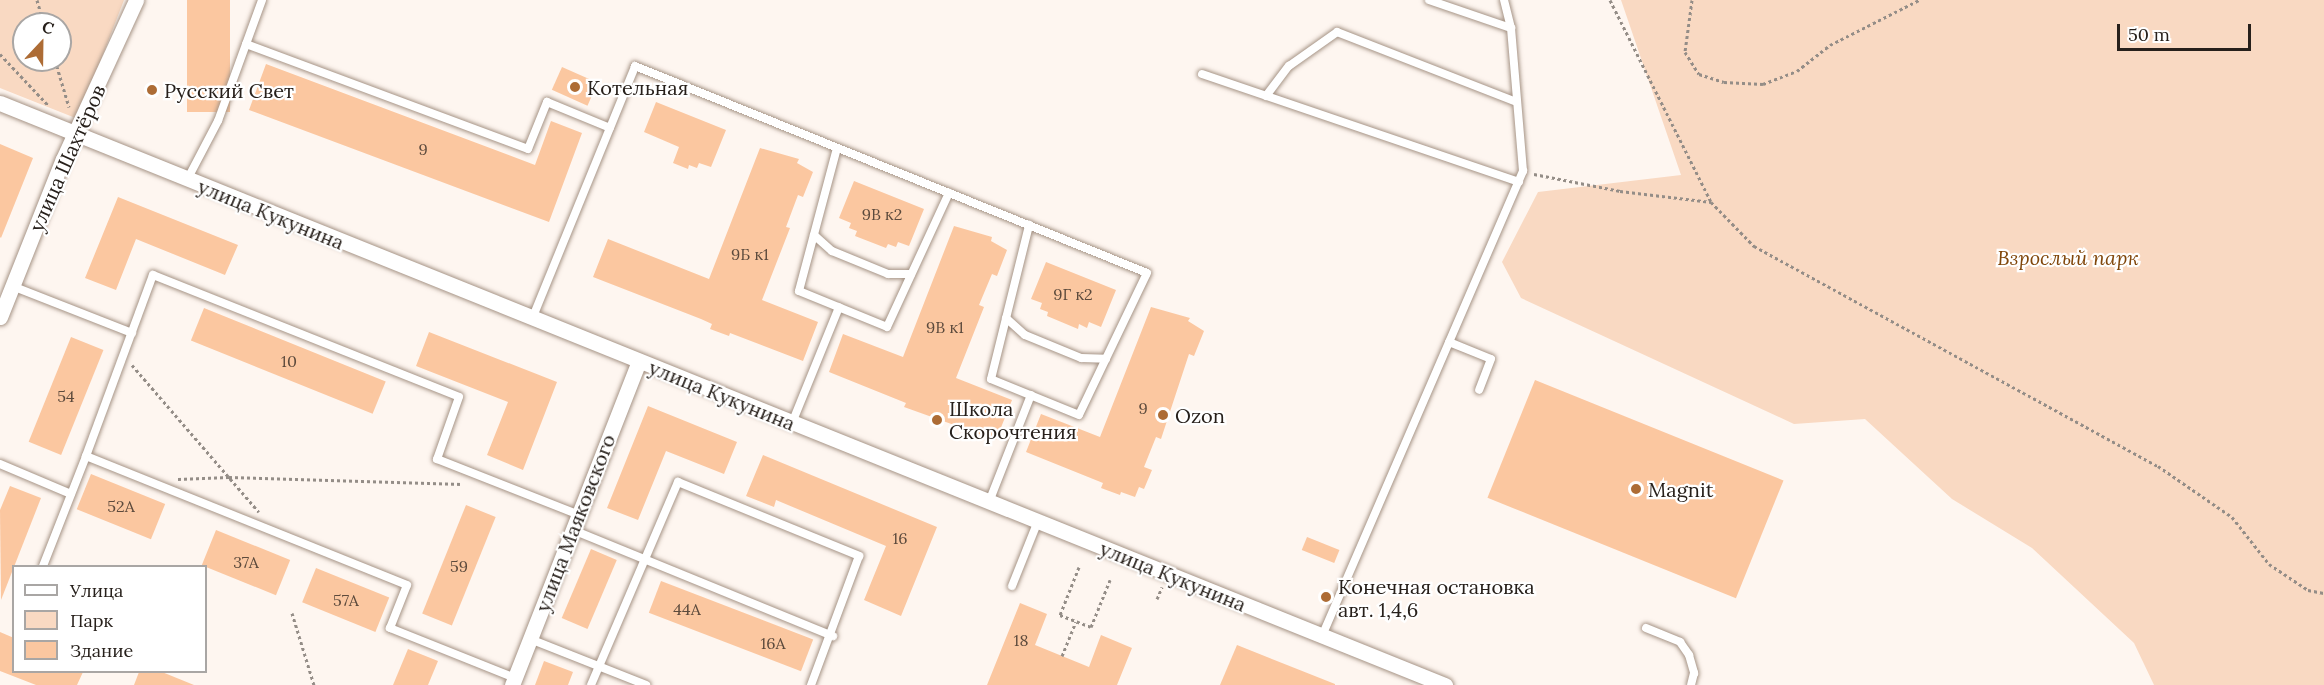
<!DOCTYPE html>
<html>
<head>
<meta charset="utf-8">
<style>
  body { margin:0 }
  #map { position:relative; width:2324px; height:685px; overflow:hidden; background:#fef6f0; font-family:Lora,serif }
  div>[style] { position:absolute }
  .green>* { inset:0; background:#f9d9c2 }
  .building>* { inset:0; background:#fbc7a0; transform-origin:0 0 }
  .path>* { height:3px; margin-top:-1.5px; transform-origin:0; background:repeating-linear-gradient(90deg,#948d87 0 3px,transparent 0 6px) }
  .roads { filter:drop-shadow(0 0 2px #a69486) drop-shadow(0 0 2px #a69486) }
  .service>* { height:8px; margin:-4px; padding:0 4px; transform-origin:4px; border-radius:4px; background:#fff }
  .minor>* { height:15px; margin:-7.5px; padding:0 7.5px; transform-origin:7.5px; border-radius:7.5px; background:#fff }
  .dots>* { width:16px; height:16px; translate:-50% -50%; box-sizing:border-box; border:3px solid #fff; border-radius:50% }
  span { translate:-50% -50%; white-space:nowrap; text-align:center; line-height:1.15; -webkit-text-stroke:4.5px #fff; paint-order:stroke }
  .number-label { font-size:16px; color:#5c4a3c }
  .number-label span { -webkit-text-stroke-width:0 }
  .poi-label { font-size:20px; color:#27201b }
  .left { translate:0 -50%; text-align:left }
  .street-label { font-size:20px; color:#27201b }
  .park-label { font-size:20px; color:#80460a; font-style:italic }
  .legend { position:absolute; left:12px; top:565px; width:195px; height:108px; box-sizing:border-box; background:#fff; border:2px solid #a9a6a4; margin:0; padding:8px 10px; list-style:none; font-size:18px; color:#27201b }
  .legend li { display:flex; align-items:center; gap:12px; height:30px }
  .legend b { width:30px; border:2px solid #a9a6a4 }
  .north { position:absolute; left:12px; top:12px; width:60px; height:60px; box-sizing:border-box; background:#fff; border:2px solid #a9a6a4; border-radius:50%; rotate:22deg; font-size:16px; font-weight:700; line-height:24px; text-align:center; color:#27201b }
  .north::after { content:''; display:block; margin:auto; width:21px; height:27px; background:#ad6c35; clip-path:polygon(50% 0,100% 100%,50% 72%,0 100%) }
  .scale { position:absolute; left:2117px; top:24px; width:134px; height:27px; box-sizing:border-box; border:3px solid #27201b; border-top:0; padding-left:8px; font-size:18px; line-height:21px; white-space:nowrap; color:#27201b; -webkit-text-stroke:4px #fff; paint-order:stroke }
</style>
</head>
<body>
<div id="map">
  <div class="green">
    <div style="clip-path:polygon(evenodd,0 0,124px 0,78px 119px,0 88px,0 0,24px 24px,60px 24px,60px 60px,24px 60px,24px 24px)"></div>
    <div style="clip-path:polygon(1621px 0,2324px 0,2324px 685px,2154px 685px,2134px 643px,2032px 548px,1952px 499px,1865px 419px,1794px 424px,1521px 298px,1502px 262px,1538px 192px,1681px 175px)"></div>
  </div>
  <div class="building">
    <div style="left:187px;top:0;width:43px;height:112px"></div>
    <div style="clip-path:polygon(266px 64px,535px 165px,551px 121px,582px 133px,549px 222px,249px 110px)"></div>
    <div style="left:562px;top:67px;width:39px;height:25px;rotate:24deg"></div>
    <div style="clip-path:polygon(656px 102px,726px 130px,711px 167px,699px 163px,697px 168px,689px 165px,688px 169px,673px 163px,679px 147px,644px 132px)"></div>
    <div style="clip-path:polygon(0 144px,33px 158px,1px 238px,0 237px)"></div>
    <div style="clip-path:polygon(760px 148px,799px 159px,797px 163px,813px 172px,803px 197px,798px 195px,786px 227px,790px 228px,762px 300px,818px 322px,803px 361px,730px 333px,729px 336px,710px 329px,712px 324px,701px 319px,593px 277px,608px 239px,709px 279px)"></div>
    <div style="clip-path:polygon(854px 181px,924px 209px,909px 246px,898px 242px,896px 247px,888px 244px,886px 248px,855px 236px,857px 231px,849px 228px,851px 223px,839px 218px)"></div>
    <div style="clip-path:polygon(118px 197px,238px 245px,225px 275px,136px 239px,116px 290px,85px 278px)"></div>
    <div style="clip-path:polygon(954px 226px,992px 237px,991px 241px,1007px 250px,997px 276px,992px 274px,979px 305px,984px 307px,956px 378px,1012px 400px,996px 440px,904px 407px,906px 403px,829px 372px,843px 334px,903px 357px)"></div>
    <div style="clip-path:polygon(1046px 262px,1116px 290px,1101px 327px,1089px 322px,1087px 328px,1079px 324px,1078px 329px,1047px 316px,1048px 312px,1040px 309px,1042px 303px,1031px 299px)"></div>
    <div style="clip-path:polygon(1151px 307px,1190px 318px,1188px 321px,1204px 331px,1194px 356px,1189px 354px,1161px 439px,1156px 437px,1144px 467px,1152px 470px,1144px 489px,1139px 487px,1135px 497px,1121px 492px,1120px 495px,1101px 488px,1103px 483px,1026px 452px,1041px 414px,1100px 437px)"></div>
    <div style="left:204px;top:308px;width:196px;height:35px;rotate:22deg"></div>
    <div style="clip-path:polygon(429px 332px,557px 382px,523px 470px,487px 455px,508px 402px,416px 366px)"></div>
    <div style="left:71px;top:337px;width:35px;height:113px;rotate:22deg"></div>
    <div style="left:1535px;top:380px;width:268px;height:127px;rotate:22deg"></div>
    <div style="clip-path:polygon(648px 406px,737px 442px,724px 474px,666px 451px,638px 520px,607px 508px)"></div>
    <div style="clip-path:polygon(763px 455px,937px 527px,901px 616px,864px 600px,886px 546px,776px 500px,774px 507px,746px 496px)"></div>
    <div style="left:91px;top:474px;width:80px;height:38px;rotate:22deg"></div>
    <div style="clip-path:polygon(10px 486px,41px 498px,1px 600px,0 510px)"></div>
    <div style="left:466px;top:505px;width:32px;height:117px;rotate:22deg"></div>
    <div style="left:216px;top:530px;width:80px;height:38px;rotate:22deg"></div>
    <div style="left:1307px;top:537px;width:35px;height:14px;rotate:22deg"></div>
    <div style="left:591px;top:549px;width:28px;height:75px;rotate:23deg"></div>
    <div style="left:316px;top:568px;width:79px;height:37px;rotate:22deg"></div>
    <div style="left:661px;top:581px;width:163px;height:34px;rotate:21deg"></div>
    <div style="clip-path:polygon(1020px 603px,1047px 614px,1035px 645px,1089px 667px,1101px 635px,1132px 648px,1117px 685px,987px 685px)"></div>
    <div style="clip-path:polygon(0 632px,14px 638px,14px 672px,83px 672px,77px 685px,36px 685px,0 671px)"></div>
    <div style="clip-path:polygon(1237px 645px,1335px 684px,1335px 685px,1220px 685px)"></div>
    <div style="clip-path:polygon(408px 649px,438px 661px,428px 685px,393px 685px)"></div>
    <div style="clip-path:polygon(544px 661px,573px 672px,568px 685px,535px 685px)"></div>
    <div style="clip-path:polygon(139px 672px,162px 672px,194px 685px,134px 685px)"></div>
  </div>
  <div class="path">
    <div style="left:37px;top:0;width:25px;rotate:74deg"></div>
    <div style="left:1610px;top:0;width:226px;rotate:63.4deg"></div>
    <div style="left:1711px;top:202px;width:62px;rotate:45.7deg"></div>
    <div style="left:1754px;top:246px;width:460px;rotate:28.6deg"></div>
    <div style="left:2158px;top:466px;width:90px;rotate:34.6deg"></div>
    <div style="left:2232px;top:517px;width:60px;rotate:51.8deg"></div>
    <div style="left:2269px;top:564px;width:47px;rotate:33.7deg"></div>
    <div style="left:2308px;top:590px;width:16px;rotate:11deg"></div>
    <div style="left:1692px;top:0;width:52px;rotate:97.7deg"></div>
    <div style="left:1685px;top:52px;width:26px;rotate:58deg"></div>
    <div style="left:1699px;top:74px;width:26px;rotate:18deg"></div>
    <div style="left:1724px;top:82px;width:39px;rotate:3deg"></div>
    <div style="left:1763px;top:84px;width:36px;rotate:-21deg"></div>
    <div style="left:1797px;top:71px;width:42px;rotate:-38.2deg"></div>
    <div style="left:1830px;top:45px;width:100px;rotate:-26.8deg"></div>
    <div style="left:0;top:54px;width:70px;rotate:46.7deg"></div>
    <div style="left:55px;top:60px;width:49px;rotate:73.4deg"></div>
    <div style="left:1534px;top:174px;width:88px;rotate:11.2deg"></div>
    <div style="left:1620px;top:191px;width:92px;rotate:6.9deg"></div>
    <div style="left:132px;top:365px;width:194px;rotate:49.2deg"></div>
    <div style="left:178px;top:479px;width:51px;rotate:-2.2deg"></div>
    <div style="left:229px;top:477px;width:233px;rotate:1.7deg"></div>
    <div style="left:1079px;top:567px;width:52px;rotate:111.6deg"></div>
    <div style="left:1060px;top:615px;width:33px;rotate:21deg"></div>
    <div style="left:1091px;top:627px;width:51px;rotate:-68deg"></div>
    <div style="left:1157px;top:599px;width:13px;rotate:-67deg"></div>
    <div style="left:292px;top:613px;width:75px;rotate:73deg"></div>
    <div style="left:1062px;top:656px;width:37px;rotate:-68deg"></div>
  </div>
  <div class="roads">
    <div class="service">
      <div style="left:1429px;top:0;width:87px;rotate:18.9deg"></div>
      <div style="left:246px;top:44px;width:301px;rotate:20.4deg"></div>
      <div style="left:528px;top:149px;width:51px;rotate:-68deg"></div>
      <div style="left:547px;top:102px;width:68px;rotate:22.4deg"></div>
      <div style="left:1202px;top:74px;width:335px;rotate:18.8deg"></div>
      <div style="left:1266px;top:96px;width:38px;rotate:-53deg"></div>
      <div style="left:1289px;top:66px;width:59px;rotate:-35.3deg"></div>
      <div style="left:1337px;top:32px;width:193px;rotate:21.3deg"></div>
      <div style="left:837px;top:148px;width:148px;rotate:104.9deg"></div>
      <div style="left:799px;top:291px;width:95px;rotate:22.2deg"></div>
      <div style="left:887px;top:327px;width:148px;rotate:-65.2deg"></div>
      <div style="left:187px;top:180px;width:67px;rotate:-62.3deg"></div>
      <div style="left:218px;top:121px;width:129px;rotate:-70deg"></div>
      <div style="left:814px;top:235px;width:24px;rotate:42deg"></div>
      <div style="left:832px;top:251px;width:61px;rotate:22.3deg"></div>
      <div style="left:888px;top:274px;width:23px"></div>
      <div style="left:12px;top:286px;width:129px;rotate:21.4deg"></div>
      <div style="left:1006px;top:318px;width:25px;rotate:42deg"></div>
      <div style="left:1025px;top:335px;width:61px;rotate:22.3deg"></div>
      <div style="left:1081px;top:358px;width:25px;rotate:2deg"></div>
      <div style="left:532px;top:319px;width:273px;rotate:-67.8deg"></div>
      <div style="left:635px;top:66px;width:552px;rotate:22.01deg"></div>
      <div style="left:1147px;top:273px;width:157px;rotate:115.6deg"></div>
      <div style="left:1079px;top:415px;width:95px;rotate:-157.8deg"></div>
      <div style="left:991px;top:379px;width:159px;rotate:-76.1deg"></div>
      <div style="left:1449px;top:342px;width:45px;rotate:22deg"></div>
      <div style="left:1491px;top:359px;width:33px;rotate:111deg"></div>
      <div style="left:792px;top:423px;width:125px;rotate:-67.9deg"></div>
      <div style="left:0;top:464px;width:77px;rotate:22.9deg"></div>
      <div style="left:989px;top:502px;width:115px;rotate:-68.6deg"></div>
      <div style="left:573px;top:530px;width:281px;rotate:22.2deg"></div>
      <div style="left:43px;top:566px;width:118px;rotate:-68.6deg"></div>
      <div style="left:1012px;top:586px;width:70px;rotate:-68.2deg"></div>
      <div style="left:1646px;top:628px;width:37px;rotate:22deg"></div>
      <div style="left:1680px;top:642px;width:16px;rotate:55deg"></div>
      <div style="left:1689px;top:655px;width:19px;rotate:74deg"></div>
      <div style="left:1694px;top:673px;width:12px;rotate:104deg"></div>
      <div style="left:1322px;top:636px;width:507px;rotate:-66.62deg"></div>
      <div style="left:1523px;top:171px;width:144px;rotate:-94.8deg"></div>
      <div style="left:1511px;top:28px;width:29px;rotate:-104deg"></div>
      <div style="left:530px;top:639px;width:125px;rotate:21.6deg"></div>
      <div style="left:515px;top:678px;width:135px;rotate:-158.2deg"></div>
      <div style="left:390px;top:628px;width:46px;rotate:-68.4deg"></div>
      <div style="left:407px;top:585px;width:346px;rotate:-158.1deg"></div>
      <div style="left:86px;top:456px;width:193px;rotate:-69.7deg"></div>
      <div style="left:153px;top:275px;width:329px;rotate:21.7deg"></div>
      <div style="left:459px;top:397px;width:66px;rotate:109.5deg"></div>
      <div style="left:437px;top:459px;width:153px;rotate:21.5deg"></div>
      <div style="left:591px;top:685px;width:221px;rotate:-66.8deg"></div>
      <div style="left:678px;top:482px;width:196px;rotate:22.2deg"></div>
      <div style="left:859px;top:556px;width:138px;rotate:110.4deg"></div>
    </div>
    <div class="minor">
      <div style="left:0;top:103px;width:1558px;rotate:21.94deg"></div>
      <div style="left:0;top:317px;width:170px;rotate:-68.3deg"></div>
      <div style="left:63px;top:159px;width:175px;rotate:-65.3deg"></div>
      <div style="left:512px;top:685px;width:348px;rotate:-68.6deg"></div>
    </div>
  </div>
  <div class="dots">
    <div style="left:575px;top:87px;background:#ad6c35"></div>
    <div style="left:152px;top:90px;background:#ad6c35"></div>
    <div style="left:1163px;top:415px;background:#ad6c35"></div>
    <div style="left:937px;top:420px;background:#ad6c35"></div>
    <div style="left:1636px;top:489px;background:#ad6c35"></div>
    <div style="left:1326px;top:597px;background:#ad6c35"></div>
  </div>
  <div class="number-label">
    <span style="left:423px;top:149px">9</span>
    <span style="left:882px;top:214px">9В к2</span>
    <span style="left:750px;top:254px">9Б к1</span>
    <span style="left:1073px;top:294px">9Г к2</span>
    <span style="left:945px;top:327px">9В к1</span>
    <span style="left:289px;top:361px">10</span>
    <span style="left:66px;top:396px">54</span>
    <span style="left:1143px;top:408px">9</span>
    <span style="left:121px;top:506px">52А</span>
    <span style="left:900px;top:538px">16</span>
    <span style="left:246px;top:562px">37А</span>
    <span style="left:459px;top:566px">59</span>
    <span style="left:346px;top:600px">57А</span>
    <span style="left:687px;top:609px">44А</span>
    <span style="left:1021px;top:640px">18</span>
    <span style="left:773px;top:643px">16А</span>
  </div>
  <div class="poi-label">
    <span class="left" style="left:587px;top:87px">Котельная</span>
    <span class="left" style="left:164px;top:90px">Русский Свет</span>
    <span class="left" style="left:949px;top:420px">Школа<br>Скорочтения</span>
    <span class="left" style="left:1175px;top:415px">Ozon</span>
    <span class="left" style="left:1648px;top:489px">Magnit</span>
    <span class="left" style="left:1338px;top:598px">Конечная остановка<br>авт. 1,4,6</span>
  </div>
  <div class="street-label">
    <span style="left:67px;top:158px;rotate:-66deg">улица Шахтёров</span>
    <span style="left:271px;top:214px;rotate:22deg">улица Кукунина</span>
    <span style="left:722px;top:395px;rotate:22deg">улица Кукунина</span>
    <span style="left:575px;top:523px;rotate:-69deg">улица Маяковского</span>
    <span style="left:1173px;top:576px;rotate:22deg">улица Кукунина</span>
  </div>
  <div class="park-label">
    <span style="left:2068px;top:257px">Взрослый парк</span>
  </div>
  <ul class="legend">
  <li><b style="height:8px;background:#fff"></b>Улица</li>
  <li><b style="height:16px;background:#f9d9c2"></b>Парк</li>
  <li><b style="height:16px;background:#fbc7a0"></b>Здание</li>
  </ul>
  <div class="north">С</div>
  <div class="scale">50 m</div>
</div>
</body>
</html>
